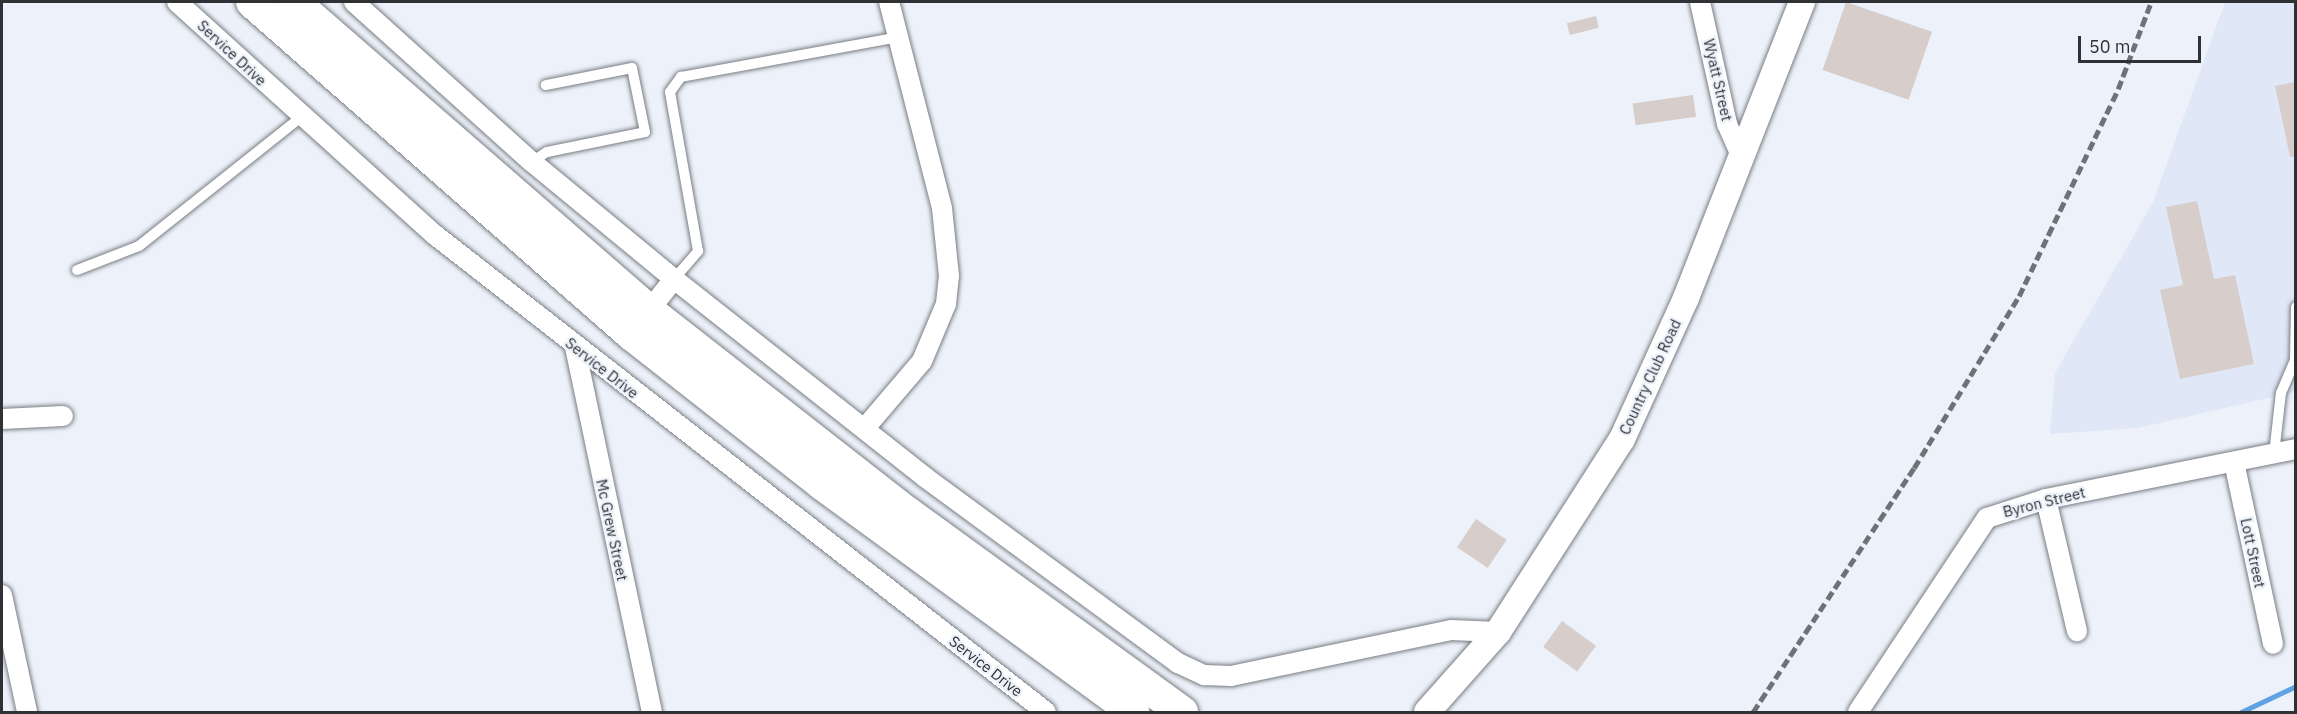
<!DOCTYPE html>
<html>
<head>
<meta charset="utf-8">
<style>
  body { margin:0 }
  #map { position:relative; width:2297px; height:714px; overflow:hidden; background:#edf2fa; font-family:"IBM Plex Sans",sans-serif }
  div>[style] { position:absolute }
  .built>* { inset:0; background:#e0e8f7 }
  .stream>* { height:5px; margin:-2.5px; padding:0 2.5px; transform-origin:2.5px; border-radius:2.5px; background:#5fa1e2 }
  .building>* { inset:0; background:#d7cdca; transform-origin:0 0 }
  .roads { filter:drop-shadow(0 0 2px #797d84) drop-shadow(0 0 2px #797d84) }
  .service>* { height:10px; margin:-5px; padding:0 5px; transform-origin:5px; border-radius:5px; background:#fff }
  .minor>* { height:20px; margin:-10px; padding:0 10px; transform-origin:10px; border-radius:10px; background:#fff }
  .tertiary>* { height:26px; margin:-13px; padding:0 13px; transform-origin:13px; border-radius:13px; background:#fff }
  .primary>* { height:32px; margin:-16px; padding:0 16px; transform-origin:16px; border-radius:16px; background:#fff }
  .rail>* { height:4.5px; margin-top:-2.25px; transform-origin:0; background:repeating-linear-gradient(90deg,#6e7176 0 9px,transparent 0 13.5px) }
  span { translate:-50% -50%; white-space:nowrap; text-align:center; line-height:1.15; -webkit-text-stroke:4.5px #edf2fa; paint-order:stroke }
  .street-label { font-size:15px; color:#2f3134 }
  .frame { position:absolute; inset:0; border:3px solid #2f3134; pointer-events:none }
  .scale { position:absolute; left:2078px; top:36px; width:123px; height:27px; box-sizing:border-box; border:3px solid #2f3134; border-top:0; padding-left:8px; font-size:18px; line-height:21px; white-space:nowrap; color:#2f3134; -webkit-text-stroke:4px #edf2fa; paint-order:stroke }
</style>
</head>
<body>
<div id="map">
  <div class="built">
    <div style="clip-path:polygon(2225px 2px,2295px 2px,2295px 392px,2138px 428px,2050px 434px,2055px 373px,2153px 202px)"></div>
  </div>
  <div class="stream">
    <div style="left:2241px;top:712px;width:61px;rotate:-25.3deg"></div>
  </div>
  <div class="building">
    <div style="left:1846px;top:2px;width:91px;height:72px;rotate:19deg"></div>
    <div style="left:1596px;top:16px;width:12px;height:30px;rotate:76deg"></div>
    <div style="clip-path:polygon(2295px 82px,2295px 156px,2290px 157px,2275px 86px)"></div>
    <div style="left:1693px;top:95px;width:22px;height:61px;rotate:82deg"></div>
    <div style="clip-path:polygon(2197px 201px,2214px 279px,2235px 275px,2254px 364px,2180px 379px,2160px 290px,2183px 285px,2166px 207px)"></div>
    <div style="left:1476px;top:519px;width:37px;height:34px;rotate:34deg"></div>
    <div style="left:1562px;top:621px;width:42px;height:32px;rotate:36deg"></div>
  </div>
  <div class="roads">
    <div class="service">
      <div style="left:532px;top:162px;width:18px;rotate:-34deg"></div>
      <div style="left:547px;top:152px;width:100px;rotate:-11.5deg"></div>
      <div style="left:645px;top:132px;width:65px;rotate:-101.5deg"></div>
      <div style="left:632px;top:68px;width:88px;rotate:168.8deg"></div>
      <div style="left:77px;top:270px;width:66px;rotate:-21.2deg"></div>
      <div style="left:139px;top:246px;width:207px;rotate:-38.5deg"></div>
      <div style="left:674px;top:279px;width:37px;rotate:-49deg"></div>
      <div style="left:698px;top:251px;width:161px;rotate:-100deg"></div>
      <div style="left:670px;top:92px;width:19px;rotate:-54deg"></div>
      <div style="left:681px;top:77px;width:223px;rotate:-10.4deg"></div>
      <div style="left:2274px;top:454px;width:61px;rotate:-83.5deg"></div>
      <div style="left:2281px;top:393px;width:36px;rotate:-67deg"></div>
      <div style="left:2295px;top:360px;width:53px;rotate:-88.9deg"></div>
    </div>
    <div class="minor">
      <div style="left:177px;top:2px;width:348px;rotate:42.1deg"></div>
      <div style="left:435px;top:235px;width:775px;rotate:37.98deg"></div>
      <div style="left:354px;top:2px;width:239px;rotate:42deg"></div>
      <div style="left:532px;top:162px;width:184px;rotate:39.5deg"></div>
      <div style="left:674px;top:279px;width:321px;rotate:38.3deg"></div>
      <div style="left:926px;top:478px;width:313px;rotate:36.3deg"></div>
      <div style="left:1178px;top:663px;width:29px;rotate:25deg"></div>
      <div style="left:1204px;top:675px;width:27px;rotate:2deg"></div>
      <div style="left:1231px;top:676px;width:225px;rotate:-11.8deg"></div>
      <div style="left:1451px;top:630px;width:47px;rotate:2.4deg"></div>
      <div style="left:1700px;top:2px;width:125px;rotate:77.5deg"></div>
      <div style="left:1727px;top:124px;width:36px;rotate:66deg"></div>
      <div style="left:643px;top:318px;width:50px;rotate:-51.5deg"></div>
      <div style="left:575px;top:347px;width:373px;rotate:78.1deg"></div>
      <div style="left:2px;top:419px;width:61px;rotate:-2.8deg"></div>
      <div style="left:865px;top:428px;width:88px;rotate:-49.6deg"></div>
      <div style="left:922px;top:361px;width:62px;rotate:-67.2deg"></div>
      <div style="left:946px;top:304px;width:28px;rotate:-84deg"></div>
      <div style="left:949px;top:276px;width:68px;rotate:-95.9deg"></div>
      <div style="left:942px;top:208px;width:213px;rotate:-104.4deg"></div>
      <div style="left:2234px;top:462px;width:186px;rotate:77.9deg"></div>
      <div style="left:2046px;top:499px;width:136px;rotate:76.8deg"></div>
      <div style="left:2px;top:595px;width:120px;rotate:77.9deg"></div>
      <div style="left:1858px;top:712px;width:233px;rotate:-56.4deg"></div>
      <div style="left:1987px;top:518px;width:62px;rotate:-17.9deg"></div>
      <div style="left:2046px;top:499px;width:255px;rotate:-11.3deg"></div>
    </div>
    <div class="tertiary">
      <div style="left:1427px;top:712px;width:107px;rotate:-48.4deg"></div>
      <div style="left:1498px;top:632px;width:229px;rotate:-57.3deg"></div>
      <div style="left:1622px;top:439px;width:155px;rotate:-65.6deg"></div>
      <div style="left:1686px;top:298px;width:318px;rotate:-68.6deg"></div>
    </div>
    <div class="primary">
      <div style="left:252px;top:2px;width:504px;rotate:41.22deg"></div>
      <div style="left:631px;top:334px;width:243px;rotate:38.1deg"></div>
      <div style="left:822px;top:484px;width:386px;rotate:36.2deg"></div>
      <div style="left:294px;top:2px;width:471px;rotate:41deg"></div>
      <div style="left:649px;top:311px;width:328px;rotate:38deg"></div>
      <div style="left:908px;top:513px;width:339px;rotate:36deg"></div>
    </div>
  </div>
  <div class="rail">
    <div style="left:1753px;top:712px;width:292px;rotate:-56.6deg"></div>
    <div style="left:1914px;top:468px;width:202px;rotate:-58.6deg"></div>
    <div style="left:2019px;top:296px;width:229px;rotate:-64.4deg"></div>
    <div style="left:2118px;top:89px;width:93px;rotate:-69.2deg"></div>
  </div>
  <div class="street-label">
    <span style="left:232px;top:53px;rotate:43deg">Service Drive</span>
    <span style="left:1718px;top:80px;rotate:77deg">Wyatt Street</span>
    <span style="left:602px;top:368px;rotate:38deg">Service Drive</span>
    <span style="left:1650px;top:377px;rotate:-65deg">Country Club Road</span>
    <span style="left:2044px;top:502px;rotate:-14deg">Byron Street</span>
    <span style="left:612px;top:530px;rotate:78deg">Mc Grew Street</span>
    <span style="left:2253px;top:553px;rotate:78deg">Lott Street</span>
    <span style="left:986px;top:666px;rotate:38deg">Service Drive</span>
  </div>
  <div class="frame"></div>
  <div class="scale">50 m</div>
</div>
</body>
</html>
